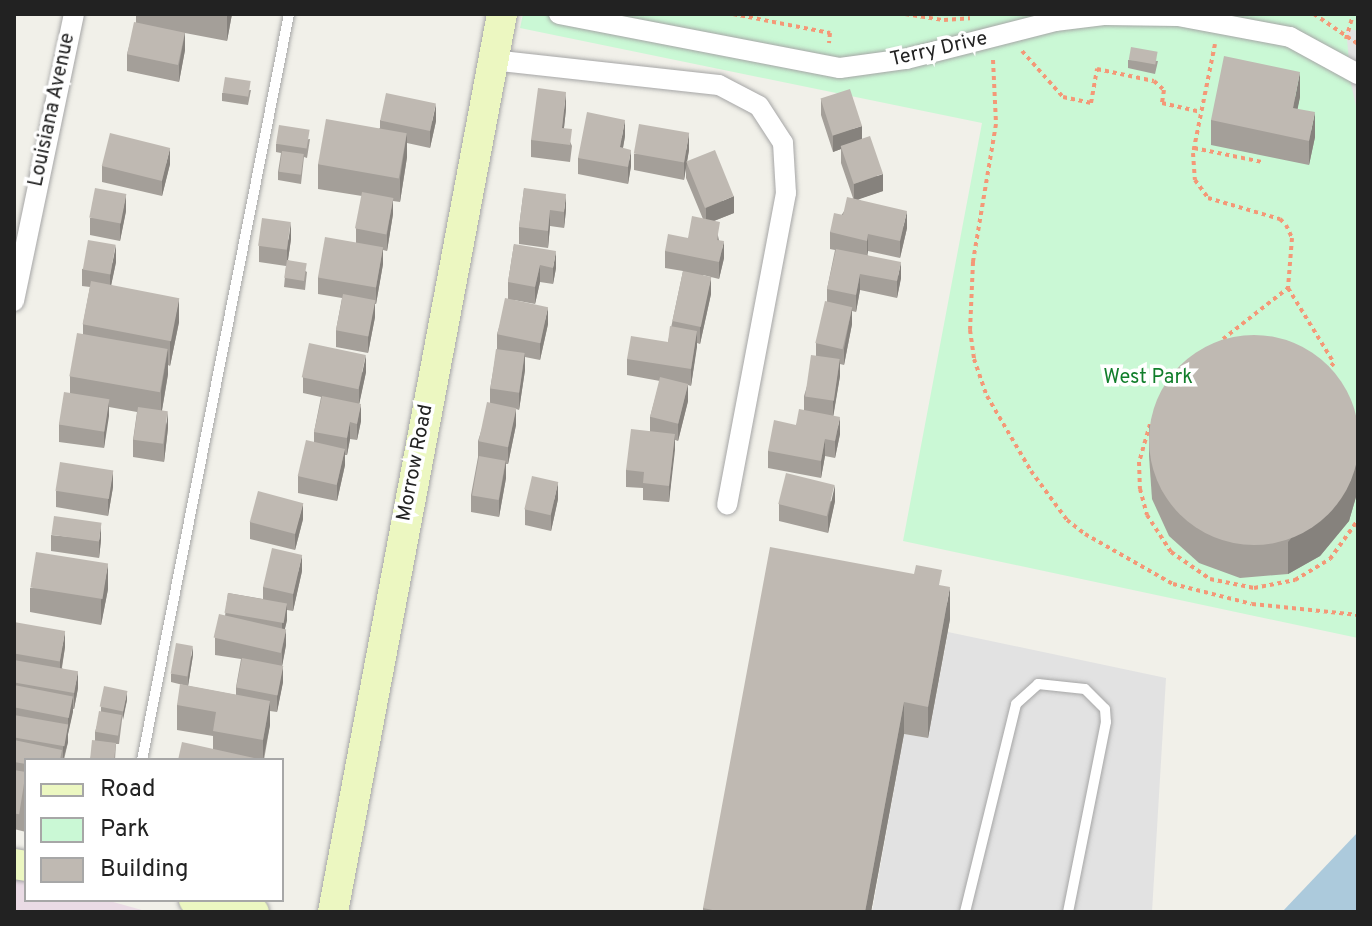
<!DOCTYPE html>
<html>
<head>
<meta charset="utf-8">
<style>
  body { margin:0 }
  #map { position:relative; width:1372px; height:926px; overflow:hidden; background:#f1f0e9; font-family:Overpass,sans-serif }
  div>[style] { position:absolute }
  .industrial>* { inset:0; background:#eadbe5 }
  .park>* { inset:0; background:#caf8d5 }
  .parking>* { inset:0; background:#e2e2e2 }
  .water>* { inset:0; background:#accadc }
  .path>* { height:4px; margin-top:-2px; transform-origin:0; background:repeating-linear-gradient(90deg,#f49877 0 4px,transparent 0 8px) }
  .roads { filter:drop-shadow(0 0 2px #a6a6a6) drop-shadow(0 0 2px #a6a6a6) }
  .lane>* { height:10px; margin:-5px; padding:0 5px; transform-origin:5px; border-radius:5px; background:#fff }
  .street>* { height:20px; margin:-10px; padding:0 10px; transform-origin:10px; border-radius:10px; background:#fff }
  .secondary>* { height:30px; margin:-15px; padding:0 15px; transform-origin:15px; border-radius:15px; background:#ecf7c1 }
  .wall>* { inset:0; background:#a49f99 }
  .shaded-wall>* { inset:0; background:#86827d }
  .building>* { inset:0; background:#bfb9b2; transform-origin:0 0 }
  .round { border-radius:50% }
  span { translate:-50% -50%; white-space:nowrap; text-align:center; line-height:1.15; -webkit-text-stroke:7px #fff; paint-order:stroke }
  .street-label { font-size:20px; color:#222 }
  .park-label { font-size:20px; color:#117e2b }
  .frame { position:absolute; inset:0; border:16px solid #222; pointer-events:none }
  .legend { position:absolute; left:24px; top:758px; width:260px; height:144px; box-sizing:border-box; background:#fff; border:2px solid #a7a7a7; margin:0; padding:10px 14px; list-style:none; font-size:24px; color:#222 }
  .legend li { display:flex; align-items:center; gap:16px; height:40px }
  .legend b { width:40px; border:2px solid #a7a7a7 }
</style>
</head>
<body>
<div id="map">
  <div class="industrial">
    <div style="clip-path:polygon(14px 874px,26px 878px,26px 900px,106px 900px,149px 912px,14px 912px)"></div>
  </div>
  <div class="park">
    <div style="clip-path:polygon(523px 14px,1358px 14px,1358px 638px,903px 541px,982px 123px,520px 28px)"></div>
  </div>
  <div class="parking">
    <div style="clip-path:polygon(1346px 28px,1358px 31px,1358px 115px,1351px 84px)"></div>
    <div style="clip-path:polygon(948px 632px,1166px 678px,1152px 912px,872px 912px,904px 734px,928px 738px)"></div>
  </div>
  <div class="water">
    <div style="clip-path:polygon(1358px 832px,1358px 912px,1282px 912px)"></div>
  </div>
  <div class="path">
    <div style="left:733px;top:14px;width:99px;rotate:11.1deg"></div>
    <div style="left:830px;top:33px;width:10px;rotate:96deg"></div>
    <div style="left:905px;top:14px;width:39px;rotate:9deg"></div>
    <div style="left:944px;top:20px;width:26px;rotate:-4deg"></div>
    <div style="left:1314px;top:14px;width:53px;rotate:34.3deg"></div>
    <div style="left:1346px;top:39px;width:26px;rotate:-74deg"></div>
    <div style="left:1215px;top:44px;width:111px;rotate:101.4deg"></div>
    <div style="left:1193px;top:153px;width:27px;rotate:86deg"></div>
    <div style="left:1195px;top:180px;width:22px;rotate:54deg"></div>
    <div style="left:1208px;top:198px;width:75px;rotate:16.3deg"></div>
    <div style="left:1280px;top:219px;width:8px;rotate:45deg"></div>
    <div style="left:1286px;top:225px;width:14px;rotate:65deg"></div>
    <div style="left:1292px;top:238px;width:50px;rotate:94.6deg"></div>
    <div style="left:1022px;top:51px;width:62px;rotate:48.3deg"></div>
    <div style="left:1063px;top:97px;width:29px;rotate:12deg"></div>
    <div style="left:1091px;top:103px;width:35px;rotate:-80deg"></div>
    <div style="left:1097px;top:69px;width:58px;rotate:11.9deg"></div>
    <div style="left:1154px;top:81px;width:13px;rotate:42deg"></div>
    <div style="left:1164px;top:90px;width:13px;rotate:99deg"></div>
    <div style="left:1162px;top:103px;width:40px;rotate:13deg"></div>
    <div style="left:993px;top:60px;width:64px;rotate:87.3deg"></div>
    <div style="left:996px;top:124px;width:140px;rotate:99.5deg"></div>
    <div style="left:973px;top:262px;width:68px;rotate:92.5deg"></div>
    <div style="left:970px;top:330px;width:29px;rotate:82deg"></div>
    <div style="left:974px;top:359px;width:39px;rotate:71deg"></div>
    <div style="left:987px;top:396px;width:87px;rotate:59.6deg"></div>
    <div style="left:1031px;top:471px;width:61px;rotate:53.7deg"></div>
    <div style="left:1067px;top:520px;width:23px;rotate:38deg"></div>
    <div style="left:1085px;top:534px;width:101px;rotate:29.6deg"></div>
    <div style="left:1173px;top:584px;width:81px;rotate:14.2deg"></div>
    <div style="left:1252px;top:604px;width:107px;rotate:5.9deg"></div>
    <div style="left:1194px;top:148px;width:69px;rotate:11.6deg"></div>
    <div style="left:1224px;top:344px;width:5px;rotate:-101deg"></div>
    <div style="left:1223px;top:339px;width:83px;rotate:-38.1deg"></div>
    <div style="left:1288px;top:288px;width:88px;rotate:58.5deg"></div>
    <div style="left:1334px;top:363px;width:11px;rotate:135deg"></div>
    <div style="left:1150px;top:424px;width:40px;rotate:106deg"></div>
    <div style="left:1139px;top:462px;width:27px;rotate:88deg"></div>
    <div style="left:1140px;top:489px;width:27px;rotate:75deg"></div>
    <div style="left:1147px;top:515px;width:44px;rotate:57deg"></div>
    <div style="left:1171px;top:552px;width:47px;rotate:34.7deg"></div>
    <div style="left:1210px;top:579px;width:45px;rotate:11.6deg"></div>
    <div style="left:1254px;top:588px;width:42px;rotate:-11deg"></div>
    <div style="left:1295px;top:580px;width:41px;rotate:-31deg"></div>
    <div style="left:1330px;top:559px;width:48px;rotate:-54.3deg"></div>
  </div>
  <div class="roads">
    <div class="lane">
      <div style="left:142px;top:760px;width:760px;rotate:-78.85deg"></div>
      <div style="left:965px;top:912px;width:214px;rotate:-76.2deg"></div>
      <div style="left:1016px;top:704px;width:30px;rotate:-42deg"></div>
      <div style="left:1038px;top:684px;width:47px;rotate:6.1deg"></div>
      <div style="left:1085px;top:689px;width:28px;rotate:45deg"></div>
      <div style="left:1105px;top:709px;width:13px;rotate:86deg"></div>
      <div style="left:1106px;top:722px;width:194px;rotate:101.3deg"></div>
    </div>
    <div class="street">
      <div style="left:559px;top:14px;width:286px;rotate:10.9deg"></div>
      <div style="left:840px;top:68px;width:67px;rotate:-7.8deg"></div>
      <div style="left:906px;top:59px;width:154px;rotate:-14.3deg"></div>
      <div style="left:1055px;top:21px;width:49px;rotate:-7deg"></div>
      <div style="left:1104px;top:15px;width:74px;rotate:0.8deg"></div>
      <div style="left:1178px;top:16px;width:114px;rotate:10.6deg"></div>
      <div style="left:1290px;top:37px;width:77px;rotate:28.6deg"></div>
      <div style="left:492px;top:60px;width:228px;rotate:6.3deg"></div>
      <div style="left:719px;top:85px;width:45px;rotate:27.7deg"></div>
      <div style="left:759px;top:106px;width:44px;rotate:57deg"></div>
      <div style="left:783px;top:143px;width:50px;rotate:86.6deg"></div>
      <div style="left:786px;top:193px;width:317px;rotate:100.7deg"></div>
      <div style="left:14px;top:301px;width:293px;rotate:-78.2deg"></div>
    </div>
    <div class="secondary">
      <div style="left:14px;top:864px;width:12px;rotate:9deg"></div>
      <div style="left:194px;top:900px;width:61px;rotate:11.3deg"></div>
      <div style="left:333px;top:912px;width:914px;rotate:-79.34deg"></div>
    </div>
  </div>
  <div class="wall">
    <div style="clip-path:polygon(136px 14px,232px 14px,227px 41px,185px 33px,185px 50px,179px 82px,127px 71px,127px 54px,136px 22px)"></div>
    <div style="clip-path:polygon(1128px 60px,1158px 61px,1155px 74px,1128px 68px)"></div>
    <div style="clip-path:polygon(251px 90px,248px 105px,222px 101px,222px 93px)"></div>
    <div style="clip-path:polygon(1300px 97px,1297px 109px,1315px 137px,1309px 165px,1211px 145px,1211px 120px)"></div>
    <div style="clip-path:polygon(821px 99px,862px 139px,883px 191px,858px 199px,907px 228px,900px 258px,868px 251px,867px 255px,901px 278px,897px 298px,860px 290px,856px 312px,852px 311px,852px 324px,844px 365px,840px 364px,840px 376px,833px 416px,840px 434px,835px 458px,825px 456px,821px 478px,768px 468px,768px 451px,796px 425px,804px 410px,804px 396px,816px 356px,816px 343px,827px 302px,827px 289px,835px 250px,830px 249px,830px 232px,853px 198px,841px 163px,841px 149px,833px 152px,821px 115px)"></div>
    <div style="clip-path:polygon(566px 109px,564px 128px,572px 146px,570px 162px,531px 157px,531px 140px)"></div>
    <div style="clip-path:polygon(380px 120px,436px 121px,430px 148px,407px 143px,407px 157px,400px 202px,393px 201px,393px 214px,387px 251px,383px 250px,383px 264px,376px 304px,375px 304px,375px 317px,368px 353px,336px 347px,336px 330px,342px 298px,318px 294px,318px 277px,356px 243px,356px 229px,362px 196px,318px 189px,318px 164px,380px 128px)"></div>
    <div style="clip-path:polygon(625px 136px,623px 148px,631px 166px,628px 184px,578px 174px,578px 158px)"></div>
    <div style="clip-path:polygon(310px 139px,307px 158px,304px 157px,301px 184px,278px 180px,278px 172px,281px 153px,276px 152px,276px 144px)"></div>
    <div style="clip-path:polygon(689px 150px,687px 161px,734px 213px,714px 221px,724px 258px,719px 279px,703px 275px,711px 294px,700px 344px,697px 343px,691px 386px,688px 385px,688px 401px,678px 441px,675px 440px,669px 502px,643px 500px,643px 488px,626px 487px,626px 470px,650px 431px,650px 417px,660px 381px,627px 375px,627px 359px,668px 342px,683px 271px,665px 268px,665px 251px,688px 238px,703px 219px,686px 178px,686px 166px,684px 180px,634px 170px,634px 154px)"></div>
    <div style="clip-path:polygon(170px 164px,162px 196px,102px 182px,102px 166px)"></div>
    <div style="clip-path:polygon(524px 188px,566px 210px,564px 228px,550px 226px,548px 248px,519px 244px,519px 227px)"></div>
    <div style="clip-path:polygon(126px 211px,120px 241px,90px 235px,90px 218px)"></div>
    <div style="clip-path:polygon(291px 239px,288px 260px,307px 272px,305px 290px,284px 287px,286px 266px,259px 262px,259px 246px)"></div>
    <div style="clip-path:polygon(514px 244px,556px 268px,553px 284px,540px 282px,535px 304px,514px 300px,548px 324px,540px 360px,525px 357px,525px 370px,519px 410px,516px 409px,516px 425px,508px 464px,506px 464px,506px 478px,499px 517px,471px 512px,471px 495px,478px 457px,478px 441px,490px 403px,490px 389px,497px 349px,497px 334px,508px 299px,508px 282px)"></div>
    <div style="clip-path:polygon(116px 262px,111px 285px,179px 322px,170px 366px,168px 365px,168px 374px,162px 410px,168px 428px,164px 462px,133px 457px,133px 440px,137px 412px,109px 407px,104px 448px,59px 442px,59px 425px,70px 393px,70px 376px,83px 334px,83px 324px,90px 287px,82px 286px,82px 269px)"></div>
    <div style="clip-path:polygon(366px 372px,359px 404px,361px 421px,357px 440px,350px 439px,347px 455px,345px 455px,345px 465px,337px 501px,298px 493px,298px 476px,314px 442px,314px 432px,321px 397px,303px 393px,303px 377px)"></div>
    <div style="clip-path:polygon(1358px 424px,1358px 490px,1349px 521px,1320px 556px,1288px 574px,1240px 578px,1199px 563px,1169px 536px,1152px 499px,1149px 456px,1149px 425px)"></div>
    <div style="clip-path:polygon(113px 487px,108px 516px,56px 507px,56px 491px)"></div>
    <div style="clip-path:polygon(558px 499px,551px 531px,525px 525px,525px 509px)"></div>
    <div style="clip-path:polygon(835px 501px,828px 533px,779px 521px,779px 504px)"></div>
    <div style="clip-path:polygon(303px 519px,295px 550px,250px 539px,250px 522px)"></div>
    <div style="clip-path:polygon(51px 535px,101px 540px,99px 558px,51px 551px)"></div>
    <div style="clip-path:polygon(302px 571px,293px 611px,287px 610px,287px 620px,285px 628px,286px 645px,282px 665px,283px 682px,277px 712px,270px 711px,270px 725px,264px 760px,178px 760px,213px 749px,213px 736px,177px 730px,177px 705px,187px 686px,171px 682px,171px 674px,193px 655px,188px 686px,236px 695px,236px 687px,241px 659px,215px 655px,215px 638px,225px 616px,228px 593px,263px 599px,263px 587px)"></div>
    <div style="clip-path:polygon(942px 586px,950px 619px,928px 738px,904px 734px,871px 912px,703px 912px,703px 908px)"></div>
    <div style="clip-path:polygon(30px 588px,108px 589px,101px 625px,30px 612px)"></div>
    <div style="clip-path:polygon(14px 622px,65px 647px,62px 668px,78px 688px,74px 709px,73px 709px,68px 734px,68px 742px,64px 760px,26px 760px,26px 832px,14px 829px)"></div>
    <div style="clip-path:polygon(127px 700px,122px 720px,119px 744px,116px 744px,115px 760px,90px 760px,95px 740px,95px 732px,101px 712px,101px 707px)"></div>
  </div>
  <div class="shaded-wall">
    <div style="clip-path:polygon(227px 14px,232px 14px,227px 41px)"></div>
    <div style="clip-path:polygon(185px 33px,185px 50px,179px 82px,179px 65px)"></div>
    <div style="clip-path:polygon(1300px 72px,1300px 97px,1293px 132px,1293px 108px)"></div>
    <div style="clip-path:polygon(566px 92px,566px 109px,562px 145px,562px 128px)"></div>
    <div style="clip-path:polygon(436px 104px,436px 121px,430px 148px,430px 131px)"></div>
    <div style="clip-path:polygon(1315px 112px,1315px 137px,1309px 165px,1309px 141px)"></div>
    <div style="clip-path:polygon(625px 120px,625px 136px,620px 164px,620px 147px)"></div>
    <div style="clip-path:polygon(862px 126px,862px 142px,841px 146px,841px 149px,833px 152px,833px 135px)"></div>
    <div style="clip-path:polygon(407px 133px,407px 157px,400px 202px,400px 178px)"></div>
    <div style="clip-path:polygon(689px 133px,689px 150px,684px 180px,684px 163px)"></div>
    <div style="clip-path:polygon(170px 148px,170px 164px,162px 196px,162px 180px)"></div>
    <div style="clip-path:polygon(631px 150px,631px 166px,628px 184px,628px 167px)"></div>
    <div style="clip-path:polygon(883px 174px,883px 191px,854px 201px,854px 184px)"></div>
    <div style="clip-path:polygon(126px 194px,126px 211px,120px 241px,120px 224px)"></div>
    <div style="clip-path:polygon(566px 194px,566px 210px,564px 228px,564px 212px)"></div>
    <div style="clip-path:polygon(734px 196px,734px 213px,706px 224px,706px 208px)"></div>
    <div style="clip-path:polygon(393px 198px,393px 214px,387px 251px,387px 234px)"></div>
    <div style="clip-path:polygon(550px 210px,550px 226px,548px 248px,548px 231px)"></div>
    <div style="clip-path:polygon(907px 211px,907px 228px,900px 258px,900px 241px)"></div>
    <div style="clip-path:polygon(291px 222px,291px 239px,287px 266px,287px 250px)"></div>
    <div style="clip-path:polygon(868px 234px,868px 251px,867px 258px,867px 241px)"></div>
    <div style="clip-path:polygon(724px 241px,724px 258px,719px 279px,719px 262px)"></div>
    <div style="clip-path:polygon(116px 245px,116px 262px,110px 291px,110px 275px)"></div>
    <div style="clip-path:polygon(383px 247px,383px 264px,376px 304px,376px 287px)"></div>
    <div style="clip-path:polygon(556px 251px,556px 268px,553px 284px,553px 268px)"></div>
    <div style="clip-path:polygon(901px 262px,901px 278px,897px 298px,897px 281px)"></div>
    <div style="clip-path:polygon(540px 265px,540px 282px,535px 304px,535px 287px)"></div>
    <div style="clip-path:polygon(860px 274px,860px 290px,856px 312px,856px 295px)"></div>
    <div style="clip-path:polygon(711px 277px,711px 294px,700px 344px,700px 327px)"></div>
    <div style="clip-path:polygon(179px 298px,179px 322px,170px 366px,170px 341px)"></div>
    <div style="clip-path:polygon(375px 300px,375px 317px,368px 353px,368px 336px)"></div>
    <div style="clip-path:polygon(548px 307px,548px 324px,540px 360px,540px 343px)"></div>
    <div style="clip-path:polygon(852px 307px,852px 324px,844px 365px,844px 349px)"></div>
    <div style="clip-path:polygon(697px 331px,697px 347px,691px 386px,691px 369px)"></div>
    <div style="clip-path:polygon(168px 349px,168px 374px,161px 416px,161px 391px)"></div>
    <div style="clip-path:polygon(525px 353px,525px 370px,519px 410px,519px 393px)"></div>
    <div style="clip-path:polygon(366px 355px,366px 372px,359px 405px,359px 388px)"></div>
    <div style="clip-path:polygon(840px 359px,840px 376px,833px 418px,833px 401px)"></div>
    <div style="clip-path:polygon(688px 384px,688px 401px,678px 441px,678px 424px)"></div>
    <div style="clip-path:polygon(109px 399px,109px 416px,104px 448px,104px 432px)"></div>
    <div style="clip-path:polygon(361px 404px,361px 421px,357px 440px,357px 424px)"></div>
    <div style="clip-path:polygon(516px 408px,516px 425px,508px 464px,508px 447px)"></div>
    <div style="clip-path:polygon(168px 411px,168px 428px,164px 462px,164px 445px)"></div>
    <div style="clip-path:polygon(840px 417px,840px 434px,835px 458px,835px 441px)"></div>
    <div style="clip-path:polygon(350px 422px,350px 439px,347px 455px,347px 438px)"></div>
    <div style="clip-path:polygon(675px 434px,675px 450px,669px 502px,669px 486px)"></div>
    <div style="clip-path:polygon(825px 439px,825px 456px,821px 478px,821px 461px)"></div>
    <div style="clip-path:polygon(345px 449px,345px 465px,337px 501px,337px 484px)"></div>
    <div style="clip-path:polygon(1358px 459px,1358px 490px,1349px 521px,1320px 556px,1288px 574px,1288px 542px)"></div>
    <div style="clip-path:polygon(506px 461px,506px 478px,499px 517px,499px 500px)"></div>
    <div style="clip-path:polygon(113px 470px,113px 487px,108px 516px,108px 499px)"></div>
    <div style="clip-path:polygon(558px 482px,558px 499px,551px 531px,551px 514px)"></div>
    <div style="clip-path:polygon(835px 485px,835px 501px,828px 533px,828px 516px)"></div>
    <div style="clip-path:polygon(303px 503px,303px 519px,295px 550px,295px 533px)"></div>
    <div style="clip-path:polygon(101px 523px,101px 540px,99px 558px,99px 542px)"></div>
    <div style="clip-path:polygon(302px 555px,302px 571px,293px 611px,293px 594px)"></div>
    <div style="clip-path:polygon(108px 564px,108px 589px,101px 625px,101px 601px)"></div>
    <div style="clip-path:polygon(950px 587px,950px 619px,928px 738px,928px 707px)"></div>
    <div style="clip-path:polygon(287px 603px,287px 620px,282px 641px,282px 624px)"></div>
    <div style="clip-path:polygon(286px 629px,286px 645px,282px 667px,282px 650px)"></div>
    <div style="clip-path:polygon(65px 631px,65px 647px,60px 677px,60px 660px)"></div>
    <div style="clip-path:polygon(193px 646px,193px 655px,188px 686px,188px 677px)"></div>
    <div style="clip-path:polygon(283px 666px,283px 682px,277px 712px,277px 695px)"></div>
    <div style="clip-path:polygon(78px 671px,78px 688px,74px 709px,74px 692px)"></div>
    <div style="clip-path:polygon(127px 691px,127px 700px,123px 720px,123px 712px)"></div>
    <div style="clip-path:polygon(73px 696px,73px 712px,68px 734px,68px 718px)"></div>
    <div style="clip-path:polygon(270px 701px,270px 725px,263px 760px,263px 740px)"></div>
    <div style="clip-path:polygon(904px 702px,904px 734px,871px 912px,865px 912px)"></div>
    <div style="clip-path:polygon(68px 725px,68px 742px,63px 760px,63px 747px)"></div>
  </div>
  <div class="building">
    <div style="left:134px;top:22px;width:52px;height:33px;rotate:12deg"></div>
    <div style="left:1131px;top:47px;width:27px;height:13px;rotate:10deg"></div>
    <div style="clip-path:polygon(1224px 56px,1300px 72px,1293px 108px,1315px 112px,1309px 141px,1211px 120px)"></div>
    <div style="left:225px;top:77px;width:26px;height:16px;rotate:9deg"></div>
    <div style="clip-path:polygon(538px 88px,566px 92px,562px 128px,572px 129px,570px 145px,531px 140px)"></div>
    <div style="left:850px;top:89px;width:39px;height:31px;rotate:72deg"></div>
    <div style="left:386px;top:93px;width:51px;height:28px;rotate:12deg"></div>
    <div style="clip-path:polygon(587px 112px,625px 120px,620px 147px,631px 150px,628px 167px,578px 158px)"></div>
    <div style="left:326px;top:119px;width:82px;height:46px;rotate:10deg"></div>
    <div style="left:639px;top:124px;width:51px;height:30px;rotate:10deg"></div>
    <div style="left:279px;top:125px;width:31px;height:19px;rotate:9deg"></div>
    <div style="left:110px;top:133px;width:62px;height:34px;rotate:14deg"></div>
    <div style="left:870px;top:136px;width:40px;height:31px;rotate:71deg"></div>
    <div style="left:715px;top:150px;width:50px;height:31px;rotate:68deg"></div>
    <div style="left:282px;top:151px;width:22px;height:21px;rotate:8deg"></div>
    <div style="left:95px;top:188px;width:32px;height:30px;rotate:11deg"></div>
    <div style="clip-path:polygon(524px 188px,566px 194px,564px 212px,550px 210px,548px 231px,519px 227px)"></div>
    <div style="left:362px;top:192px;width:32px;height:37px;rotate:11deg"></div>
    <div style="clip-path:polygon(847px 197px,907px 211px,900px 241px,868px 234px,867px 241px,830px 232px,834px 213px,843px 215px)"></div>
    <div style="clip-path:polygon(692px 216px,720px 222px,717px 240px,724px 241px,719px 262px,665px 251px,668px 234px,688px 238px)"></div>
    <div style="left:262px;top:218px;width:29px;height:28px;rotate:8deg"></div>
    <div style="left:325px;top:237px;width:59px;height:41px;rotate:10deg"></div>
    <div style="left:88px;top:240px;width:28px;height:30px;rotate:10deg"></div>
    <div style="clip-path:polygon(514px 244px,556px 251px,553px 268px,540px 265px,535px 287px,508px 282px)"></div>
    <div style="clip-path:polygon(836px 249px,901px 262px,897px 281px,860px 274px,856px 295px,827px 289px)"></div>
    <div style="left:287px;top:260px;width:20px;height:18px;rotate:9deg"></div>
    <div style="left:683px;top:271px;width:29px;height:51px;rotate:12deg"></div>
    <div style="left:91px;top:281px;width:90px;height:44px;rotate:11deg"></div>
    <div style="left:343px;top:294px;width:33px;height:37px;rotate:11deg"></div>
    <div style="left:505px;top:298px;width:44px;height:37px;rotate:12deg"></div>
    <div style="left:825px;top:301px;width:28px;height:43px;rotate:13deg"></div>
    <div style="clip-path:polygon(670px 326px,697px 331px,691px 369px,627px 359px,631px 336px,668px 342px)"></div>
    <div style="left:77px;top:333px;width:92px;height:44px;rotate:10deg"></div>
    <div class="round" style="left:1149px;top:335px;width:210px;height:210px"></div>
    <div style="left:309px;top:343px;width:58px;height:35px;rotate:12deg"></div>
    <div style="left:496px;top:349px;width:29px;height:40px;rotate:8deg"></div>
    <div style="left:811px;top:355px;width:29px;height:42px;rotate:8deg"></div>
    <div style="left:660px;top:377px;width:29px;height:41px;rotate:14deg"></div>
    <div style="left:64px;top:392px;width:46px;height:33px;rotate:9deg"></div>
    <div style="clip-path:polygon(322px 396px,361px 404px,357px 424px,350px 422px,347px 438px,314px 432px)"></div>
    <div style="left:487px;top:402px;width:30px;height:40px;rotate:12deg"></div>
    <div style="left:138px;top:407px;width:30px;height:33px;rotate:8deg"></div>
    <div style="clip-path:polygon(799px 409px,840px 417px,835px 441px,825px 439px,821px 461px,768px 451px,774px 420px,796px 425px)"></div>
    <div style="clip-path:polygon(631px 429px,675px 434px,669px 486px,643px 483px,644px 472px,626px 470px)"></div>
    <div style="left:306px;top:440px;width:40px;height:37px;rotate:13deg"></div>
    <div style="left:479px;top:456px;width:27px;height:40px;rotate:10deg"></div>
    <div style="left:60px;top:462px;width:54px;height:29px;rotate:9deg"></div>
    <div style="left:786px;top:473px;width:50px;height:32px;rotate:14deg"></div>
    <div style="left:532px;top:476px;width:27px;height:34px;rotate:13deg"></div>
    <div style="left:258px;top:491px;width:47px;height:32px;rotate:15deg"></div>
    <div style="left:54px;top:516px;width:48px;height:19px;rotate:8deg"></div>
    <div style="clip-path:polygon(770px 547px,914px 574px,916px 565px,942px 570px,939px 585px,950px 587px,928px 707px,904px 702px,865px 912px,722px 912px,703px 908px)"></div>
    <div style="left:272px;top:548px;width:31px;height:40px;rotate:13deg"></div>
    <div style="left:36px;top:552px;width:73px;height:36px;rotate:9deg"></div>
    <div style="left:228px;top:593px;width:60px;height:20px;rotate:10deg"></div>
    <div style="left:219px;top:614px;width:69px;height:24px;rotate:13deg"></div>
    <div style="left:14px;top:622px;width:52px;height:31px;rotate:10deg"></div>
    <div style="left:176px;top:643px;width:17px;height:31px;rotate:10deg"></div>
    <div style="left:242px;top:658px;width:42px;height:30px;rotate:11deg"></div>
    <div style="left:14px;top:660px;width:65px;height:22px;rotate:10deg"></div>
    <div style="clip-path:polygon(180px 684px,270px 701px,263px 740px,213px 731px,216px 712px,177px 705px)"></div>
    <div style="left:14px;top:685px;width:60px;height:22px;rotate:11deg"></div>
    <div style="left:104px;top:686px;width:24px;height:21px;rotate:12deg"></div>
    <div style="left:99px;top:711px;width:23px;height:21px;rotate:10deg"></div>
    <div style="left:14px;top:715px;width:55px;height:22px;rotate:10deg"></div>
    <div style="clip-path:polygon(14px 740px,62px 750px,60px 760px,26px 760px,26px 764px,14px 762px)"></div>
    <div style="clip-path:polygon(92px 740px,116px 743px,114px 760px,90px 760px)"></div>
    <div style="clip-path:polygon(182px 742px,254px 758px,253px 760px,178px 760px)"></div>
    <div style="left:14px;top:770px;width:12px;height:43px;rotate:9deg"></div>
  </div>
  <div class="street-label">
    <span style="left:939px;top:50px;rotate:-13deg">Terry Drive</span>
    <span style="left:53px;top:110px;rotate:-78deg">Louisiana Avenue</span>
    <span style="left:416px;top:463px;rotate:-79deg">Morrow Road</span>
  </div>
  <div class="park-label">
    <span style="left:1148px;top:378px">West Park</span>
  </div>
  <div class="frame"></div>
  <ul class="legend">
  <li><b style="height:10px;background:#ecf7c1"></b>Road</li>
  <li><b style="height:22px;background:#caf8d5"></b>Park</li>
  <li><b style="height:22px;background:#bfb9b2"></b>Building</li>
  </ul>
</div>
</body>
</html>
